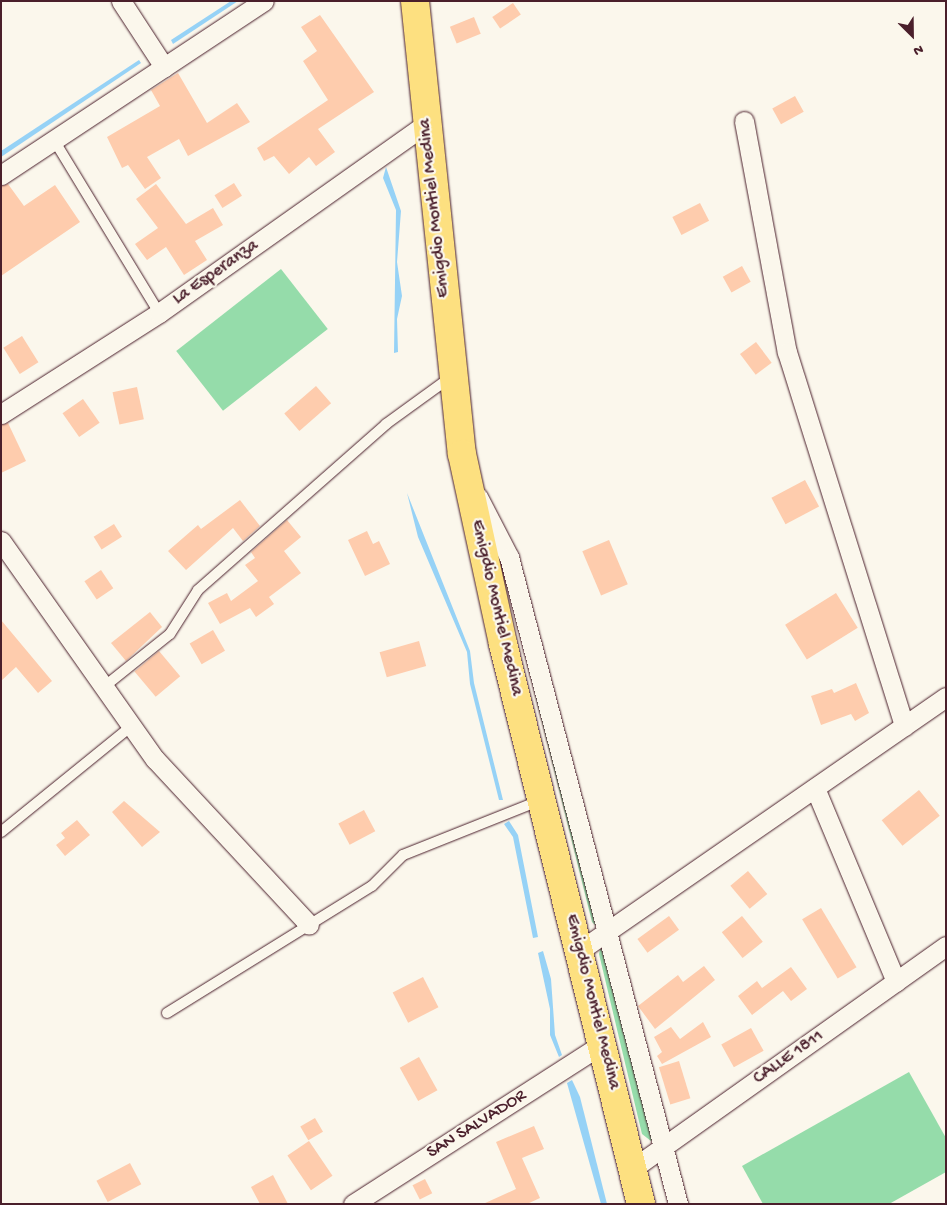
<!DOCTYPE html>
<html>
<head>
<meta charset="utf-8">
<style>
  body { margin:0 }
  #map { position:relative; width:947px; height:1205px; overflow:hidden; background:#fbf7ec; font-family:"Gochi Hand",sans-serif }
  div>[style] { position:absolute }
  .green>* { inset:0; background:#95dcaa; transform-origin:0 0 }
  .water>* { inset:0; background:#96d2f6 }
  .building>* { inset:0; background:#feccad; transform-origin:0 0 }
  .roads { filter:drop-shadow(0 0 1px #4a1f2b) drop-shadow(0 0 1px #4a1f2b) }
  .lane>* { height:10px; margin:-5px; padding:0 5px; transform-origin:5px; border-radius:5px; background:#fbf7ec }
  .street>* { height:19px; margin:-9.5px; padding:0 9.5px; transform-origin:9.5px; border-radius:9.5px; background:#fbf7ec }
  .primary>* { height:28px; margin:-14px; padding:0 14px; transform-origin:14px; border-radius:14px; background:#fde080 }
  span { translate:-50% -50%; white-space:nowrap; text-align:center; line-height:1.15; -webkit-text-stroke:4.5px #fbf7ec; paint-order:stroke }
  .street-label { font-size:18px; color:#4a1f2b }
  .frame { position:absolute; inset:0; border:2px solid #4a1f2b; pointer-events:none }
  .north { position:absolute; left:887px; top:10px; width:50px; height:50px; -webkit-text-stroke:4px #fbf7ec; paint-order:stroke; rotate:157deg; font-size:14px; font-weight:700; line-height:20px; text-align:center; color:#4a1f2b }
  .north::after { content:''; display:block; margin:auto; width:18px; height:22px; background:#4a1f2b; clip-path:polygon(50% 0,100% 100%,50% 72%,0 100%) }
</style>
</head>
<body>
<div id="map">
  <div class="green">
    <div style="left:281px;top:269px;width:76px;height:133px;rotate:52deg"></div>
    <div style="clip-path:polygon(498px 546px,598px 923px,595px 925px,592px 922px)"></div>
    <div style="clip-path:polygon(601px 945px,653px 1139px,651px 1141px,642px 1134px,599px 954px)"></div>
    <div style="clip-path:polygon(909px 1072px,946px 1138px,946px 1172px,889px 1204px,763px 1204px,742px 1166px)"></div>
  </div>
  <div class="water">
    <div style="clip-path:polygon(231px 1px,238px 1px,173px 44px,171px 40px)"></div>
    <div style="clip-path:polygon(139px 60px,141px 63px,1px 157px,1px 151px)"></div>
    <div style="clip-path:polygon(386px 167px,401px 211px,397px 262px,402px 296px,397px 319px,398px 352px,394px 353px,396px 210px,383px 178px)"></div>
    <div style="clip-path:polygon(407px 493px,470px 651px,474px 683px,503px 800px,499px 800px,470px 684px,467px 652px,418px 537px)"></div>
    <div style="clip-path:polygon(509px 821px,518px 835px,538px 937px,533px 938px,513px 837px,504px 824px)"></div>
    <div style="clip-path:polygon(543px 951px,551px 979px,555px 1035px,562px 1055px,559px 1057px,550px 1035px,550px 1009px,538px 953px)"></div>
    <div style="clip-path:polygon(572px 1080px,580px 1097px,607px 1204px,601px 1204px,567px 1083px)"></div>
  </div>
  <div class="building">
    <div style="left:513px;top:3px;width:14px;height:25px;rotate:56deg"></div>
    <div style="clip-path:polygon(320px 15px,374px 92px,318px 129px,335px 152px,316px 166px,309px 157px,289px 174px,274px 156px,264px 161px,257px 148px,328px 100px,303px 61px,317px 51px,301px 27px)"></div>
    <div style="left:474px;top:17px;width:18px;height:26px;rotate:68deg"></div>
    <div style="clip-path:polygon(178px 73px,207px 123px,237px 103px,250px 122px,188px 156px,179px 139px,147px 157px,161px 178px,145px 189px,128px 165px,122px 168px,107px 137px,160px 106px,151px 90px)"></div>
    <div style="left:795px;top:96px;width:18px;height:26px;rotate:61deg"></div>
    <div style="left:234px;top:183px;width:15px;height:23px;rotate:58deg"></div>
    <div style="clip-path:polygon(8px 184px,24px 206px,55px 185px,80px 222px,1px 276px,1px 186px)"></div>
    <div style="clip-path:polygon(156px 184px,186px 224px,213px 208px,223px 225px,195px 241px,207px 260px,184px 275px,166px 247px,147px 260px,135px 244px,158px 228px,136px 199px)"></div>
    <div style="left:700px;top:203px;width:20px;height:31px;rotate:63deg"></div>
    <div style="left:742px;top:266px;width:18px;height:22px;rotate:61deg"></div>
    <div style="left:22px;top:336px;width:31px;height:22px;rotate:58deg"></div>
    <div style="left:756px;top:342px;width:26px;height:20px;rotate:53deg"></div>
    <div style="left:316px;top:386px;width:23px;height:42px;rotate:49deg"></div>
    <div style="left:137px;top:387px;width:33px;height:25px;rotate:78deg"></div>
    <div style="left:83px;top:399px;width:29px;height:25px;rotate:55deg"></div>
    <div style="clip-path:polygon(8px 423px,26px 461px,1px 473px,1px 425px)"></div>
    <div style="left:805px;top:480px;width:30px;height:38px;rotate:62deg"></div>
    <div style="clip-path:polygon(240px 500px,260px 526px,243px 541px,233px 528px,186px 570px,168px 551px,198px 525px,201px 529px)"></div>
    <div style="clip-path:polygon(287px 520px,301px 537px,284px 551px,301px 573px,269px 597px,274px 604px,256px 617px,250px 608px,220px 624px,208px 603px,227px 593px,231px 601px,258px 581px,245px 565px,255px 558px,251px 552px)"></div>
    <div style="left:114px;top:524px;width:15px;height:24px;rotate:58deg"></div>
    <div style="clip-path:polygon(367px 531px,373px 544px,379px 541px,390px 564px,365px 576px,348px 540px)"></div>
    <div style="left:609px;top:540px;width:48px;height:29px;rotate:67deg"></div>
    <div style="left:101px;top:570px;width:22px;height:20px;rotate:56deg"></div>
    <div style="left:836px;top:593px;width:41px;height:60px;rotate:58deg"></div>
    <div style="clip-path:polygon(150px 612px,162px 627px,126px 661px,111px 643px)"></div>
    <div style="clip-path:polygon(1px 620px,52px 681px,38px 693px,16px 667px,1px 681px)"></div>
    <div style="left:213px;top:630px;width:24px;height:27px;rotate:60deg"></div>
    <div style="left:419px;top:641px;width:26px;height:41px;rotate:74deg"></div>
    <div style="left:159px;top:651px;width:33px;height:32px;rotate:50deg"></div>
    <div style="clip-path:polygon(856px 683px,869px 713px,855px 721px,851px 714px,821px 725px,811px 696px,832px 689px,834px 693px)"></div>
    <div style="left:919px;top:790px;width:33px;height:48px;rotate:51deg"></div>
    <div style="clip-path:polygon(124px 801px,160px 832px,142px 847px,112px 812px)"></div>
    <div style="left:364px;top:810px;width:24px;height:29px;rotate:62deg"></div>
    <div style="clip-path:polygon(77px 820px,90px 835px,65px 856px,56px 845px,65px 838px,61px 833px)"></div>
    <div style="left:748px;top:871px;width:30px;height:23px;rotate:50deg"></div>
    <div style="left:821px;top:908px;width:69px;height:22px;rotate:59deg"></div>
    <div style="left:669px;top:916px;width:17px;height:39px;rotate:54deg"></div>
    <div style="left:742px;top:916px;width:33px;height:26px;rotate:51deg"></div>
    <div style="clip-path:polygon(704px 966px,715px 980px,655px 1029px,638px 1006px,678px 975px,683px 982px)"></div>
    <div style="clip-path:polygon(791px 967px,807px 989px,791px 1001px,783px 991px,752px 1015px,738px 996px,757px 981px,762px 988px)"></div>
    <div style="left:423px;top:977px;width:34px;height:34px;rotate:63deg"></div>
    <div style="clip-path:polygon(703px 1022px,711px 1037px,662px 1064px,657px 1056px,662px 1052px,654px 1037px,671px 1027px,680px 1039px)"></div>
    <div style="left:751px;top:1028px;width:26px;height:34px;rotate:61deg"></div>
    <div style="left:419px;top:1057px;width:38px;height:22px;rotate:61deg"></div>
    <div style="left:679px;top:1061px;width:39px;height:21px;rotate:73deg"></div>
    <div style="left:315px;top:1118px;width:16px;height:17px;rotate:60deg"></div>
    <div style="clip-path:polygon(534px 1126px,544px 1149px,522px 1158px,540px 1198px,527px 1204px,483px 1204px,516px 1189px,496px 1142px)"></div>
    <div style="left:309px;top:1141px;width:42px;height:26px;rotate:56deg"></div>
    <div style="left:130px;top:1163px;width:24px;height:38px;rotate:62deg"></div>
    <div style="clip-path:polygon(273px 1175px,288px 1204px,260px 1204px,251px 1187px)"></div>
    <div style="left:425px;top:1179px;width:16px;height:14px;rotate:63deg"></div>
  </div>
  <div class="roads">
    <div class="lane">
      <div style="left:54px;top:140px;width:202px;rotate:58.7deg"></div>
      <div style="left:105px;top:686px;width:83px;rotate:-38.7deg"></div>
      <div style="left:170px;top:634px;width:52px;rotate:-57.5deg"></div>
      <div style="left:198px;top:590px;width:251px;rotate:-41.4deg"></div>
      <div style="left:386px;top:424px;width:80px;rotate:-35.9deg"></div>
      <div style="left:1px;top:832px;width:166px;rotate:-39.1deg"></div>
      <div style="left:167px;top:1013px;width:241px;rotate:-31.8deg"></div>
      <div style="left:372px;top:886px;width:44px;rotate:-45deg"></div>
      <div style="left:403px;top:855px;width:149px;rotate:-21.7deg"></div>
    </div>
    <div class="street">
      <div style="left:121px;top:1px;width:79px;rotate:56.9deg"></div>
      <div style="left:744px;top:121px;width:235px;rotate:79.5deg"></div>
      <div style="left:787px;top:352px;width:392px;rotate:72.6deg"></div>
      <div style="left:1px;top:175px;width:315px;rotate:-33.5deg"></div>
      <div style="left:1px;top:414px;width:188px;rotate:-32.6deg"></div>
      <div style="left:159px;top:313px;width:327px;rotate:-35.3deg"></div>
      <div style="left:478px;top:497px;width:68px;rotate:62.7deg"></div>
      <div style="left:509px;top:557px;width:669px;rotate:75.36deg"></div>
      <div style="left:1px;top:541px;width:267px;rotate:54.8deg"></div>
      <div style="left:155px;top:759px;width:226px;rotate:47.1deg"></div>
      <div style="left:815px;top:788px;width:210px;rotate:67.3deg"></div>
      <div style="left:579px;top:951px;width:446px;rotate:-34.7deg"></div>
      <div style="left:632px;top:1169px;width:385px;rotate:-35.4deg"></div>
      <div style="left:353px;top:1204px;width:295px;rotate:-32.7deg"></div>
    </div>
    <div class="primary">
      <div style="left:415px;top:1px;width:455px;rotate:84.1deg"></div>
      <div style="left:462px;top:454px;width:194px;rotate:77.8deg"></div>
      <div style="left:503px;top:644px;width:577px;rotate:76.16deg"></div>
    </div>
  </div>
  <div class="street-label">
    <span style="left:435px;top:208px;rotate:-96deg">Emigdio Montiel Medina</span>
    <span style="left:216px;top:273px;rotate:-35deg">La Esperanza</span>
    <span style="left:496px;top:608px;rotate:77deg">Emigdio Montiel Medina</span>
    <span style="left:592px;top:1002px;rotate:76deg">Emigdio Montiel Medina</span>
    <span style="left:789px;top:1058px;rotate:-35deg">CALLE 1811</span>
    <span style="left:477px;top:1125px;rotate:-32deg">SAN SALVADOR</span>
  </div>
  <div class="frame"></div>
  <div class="north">N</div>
</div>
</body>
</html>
